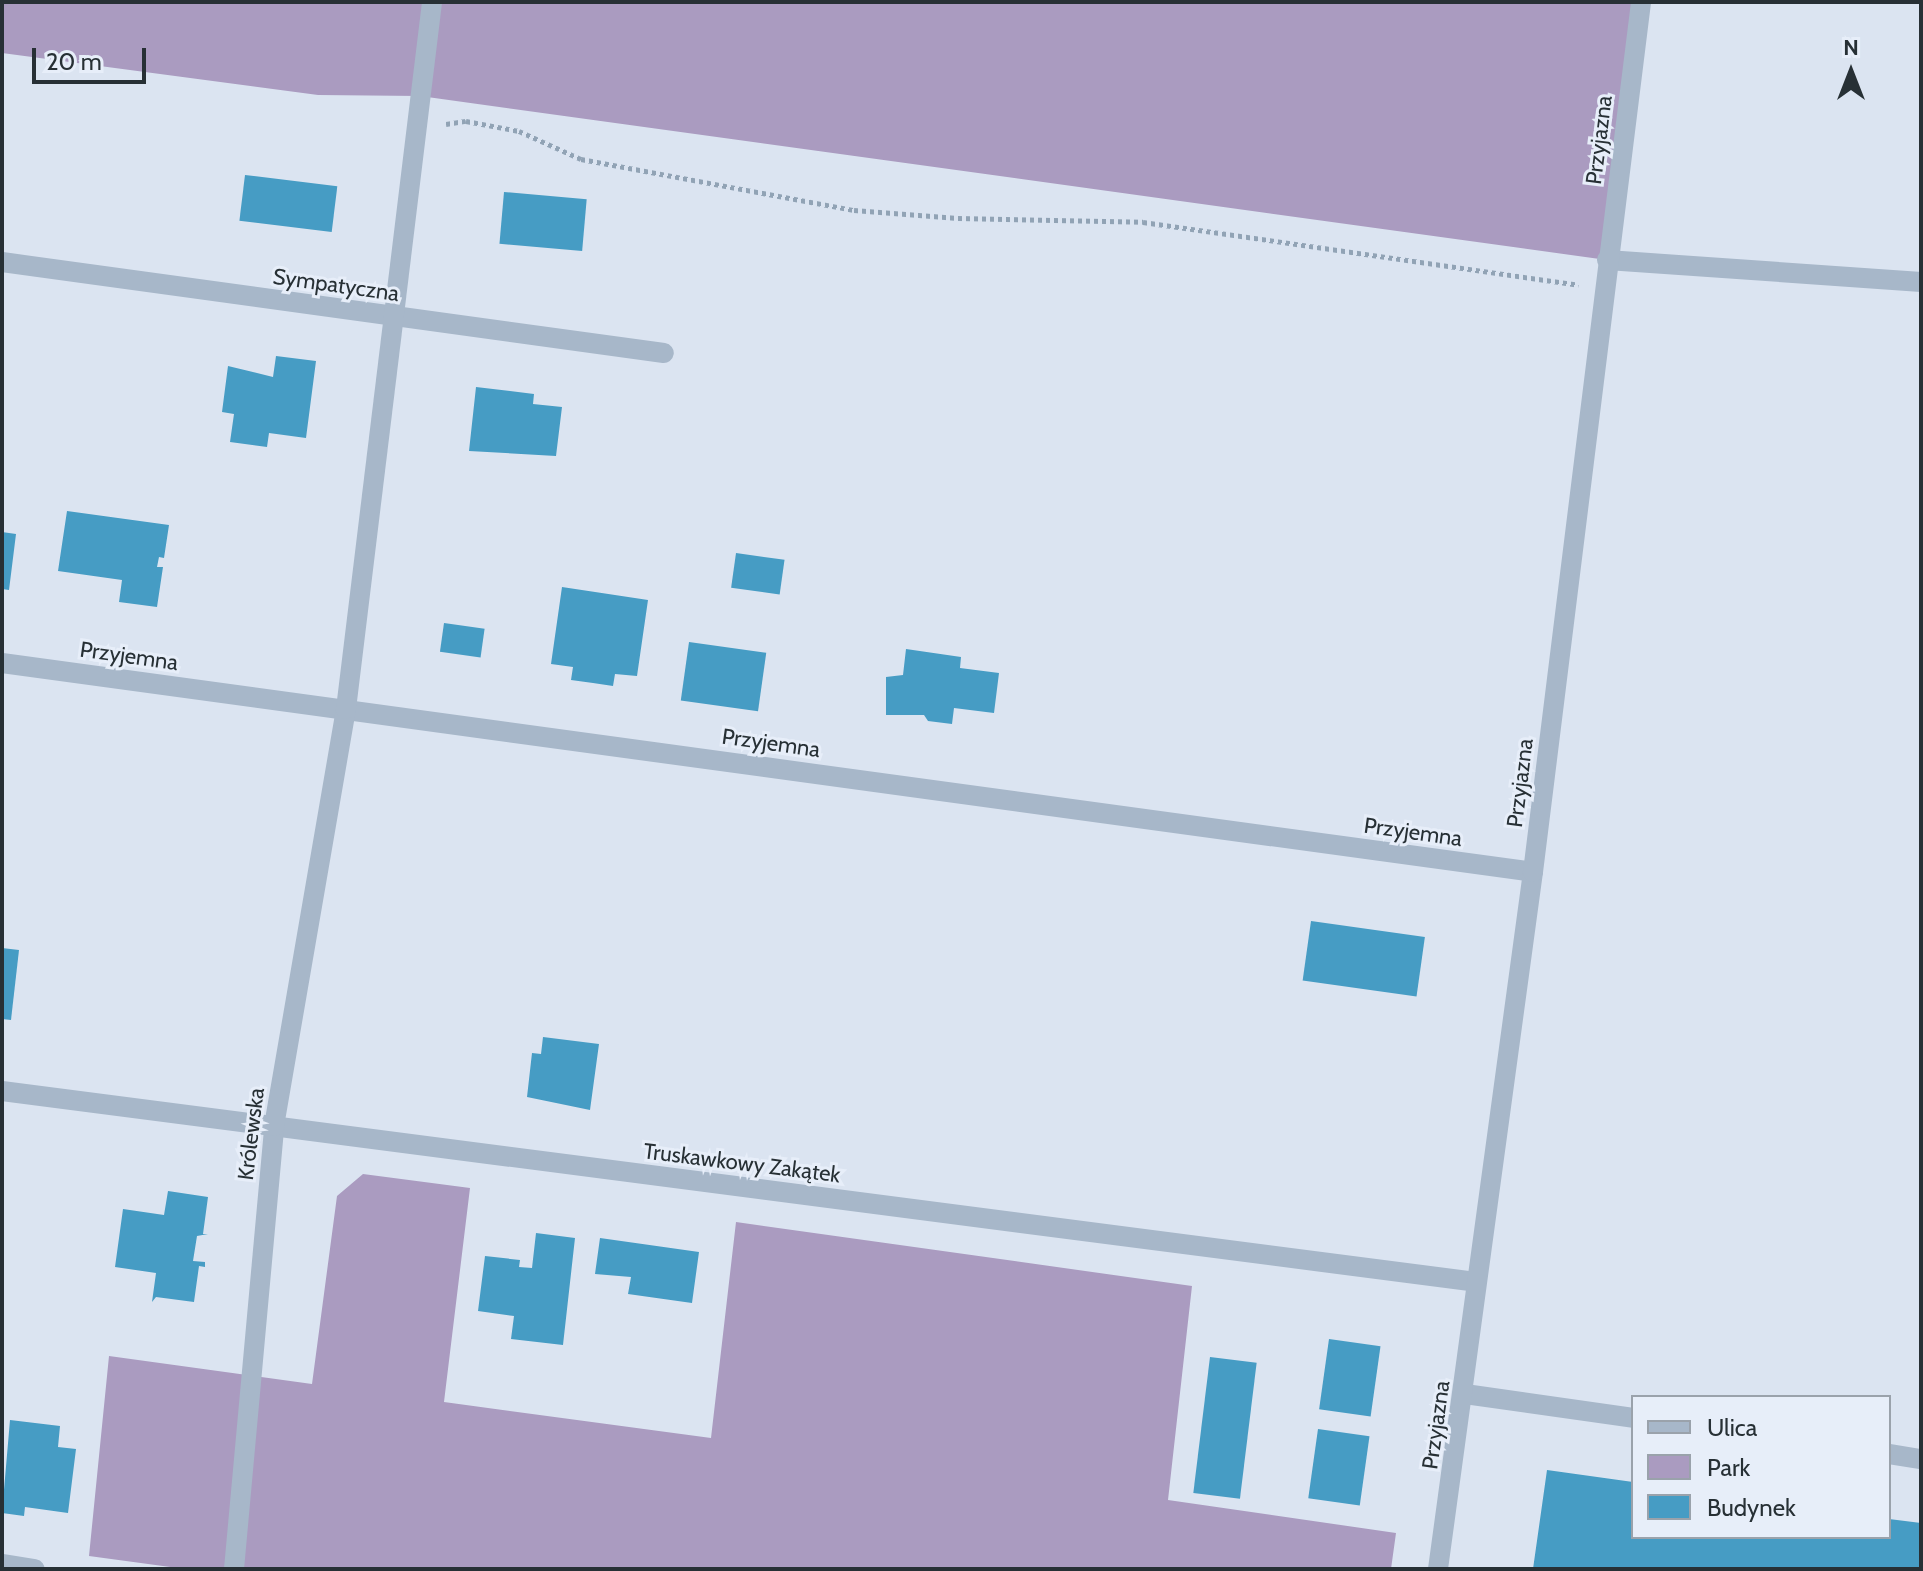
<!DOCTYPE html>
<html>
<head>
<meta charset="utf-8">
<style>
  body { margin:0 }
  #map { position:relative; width:1923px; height:1571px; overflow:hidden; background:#dbe4f1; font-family:Cabin,sans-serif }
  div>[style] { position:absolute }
  .green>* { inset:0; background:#aa9bc0 }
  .building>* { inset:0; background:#469cc4; transform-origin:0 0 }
  .path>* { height:5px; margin-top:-2.5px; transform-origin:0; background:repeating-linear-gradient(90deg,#91a3b5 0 4px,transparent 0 8px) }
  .minor>* { height:20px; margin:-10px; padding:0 10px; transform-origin:10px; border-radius:10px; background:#a7b7c9 }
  span { translate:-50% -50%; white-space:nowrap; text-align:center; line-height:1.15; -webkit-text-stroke:6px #e7eef9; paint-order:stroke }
  .street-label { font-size:22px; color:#273035 }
  .frame { position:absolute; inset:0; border:4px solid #273035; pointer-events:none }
  .legend { position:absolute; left:1631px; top:1395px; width:260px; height:144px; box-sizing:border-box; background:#e7eef9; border:2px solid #9aa2ab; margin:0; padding:10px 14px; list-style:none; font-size:24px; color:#273035 }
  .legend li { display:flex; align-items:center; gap:16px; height:40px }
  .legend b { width:40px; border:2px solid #9aa2ab }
  .north { position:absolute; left:1811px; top:32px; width:80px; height:80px; -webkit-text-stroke:6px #e7eef9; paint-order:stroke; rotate:0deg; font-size:22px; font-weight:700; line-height:32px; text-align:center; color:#273035 }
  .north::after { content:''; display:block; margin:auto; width:28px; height:36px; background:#273035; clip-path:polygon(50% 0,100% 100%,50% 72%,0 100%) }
  .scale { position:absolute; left:32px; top:48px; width:114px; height:36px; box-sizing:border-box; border:4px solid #273035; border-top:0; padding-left:10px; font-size:24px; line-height:28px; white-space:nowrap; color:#273035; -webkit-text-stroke:6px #e7eef9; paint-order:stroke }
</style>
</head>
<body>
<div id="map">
  <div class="green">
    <div style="clip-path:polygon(2px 2px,1641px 2px,1607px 260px,420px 96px,318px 95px,2px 53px)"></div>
    <div style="clip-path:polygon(363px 1174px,470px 1188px,444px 1402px,711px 1438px,736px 1222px,1192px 1286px,1168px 1500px,1396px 1533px,1391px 1569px,185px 1569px,89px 1556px,109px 1356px,312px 1384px,337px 1196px)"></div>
  </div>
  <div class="building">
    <div style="left:245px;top:175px;width:93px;height:46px;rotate:7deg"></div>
    <div style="left:504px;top:192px;width:83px;height:52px;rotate:5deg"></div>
    <div style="clip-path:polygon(276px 356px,316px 361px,306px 438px,269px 433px,267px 447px,230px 442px,234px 414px,222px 412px,228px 366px,273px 377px)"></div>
    <div style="clip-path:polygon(476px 387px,534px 394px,533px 404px,562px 407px,556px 456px,469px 451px)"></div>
    <div style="clip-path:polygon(67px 511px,169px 525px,164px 558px,159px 557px,157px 567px,163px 567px,157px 607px,119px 602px,122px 580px,58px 571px)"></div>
    <div style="clip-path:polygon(2px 532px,16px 534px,9px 590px,2px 589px)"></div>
    <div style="left:736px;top:553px;width:49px;height:35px;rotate:8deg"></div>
    <div style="clip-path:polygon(562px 587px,648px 600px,637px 676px,615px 674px,613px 686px,593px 683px,571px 680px,573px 667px,551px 664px)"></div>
    <div style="left:444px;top:623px;width:41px;height:29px;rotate:8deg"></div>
    <div style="left:689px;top:642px;width:78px;height:59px;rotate:8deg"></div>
    <div style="clip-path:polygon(906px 649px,961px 657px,960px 668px,999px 673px,994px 713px,954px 708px,952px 724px,928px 721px,924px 715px,886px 715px,886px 677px,903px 675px)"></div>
    <div style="left:1311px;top:921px;width:115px;height:60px;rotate:8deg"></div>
    <div style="clip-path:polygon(2px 948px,19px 950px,11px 1020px,2px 1019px)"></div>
    <div style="clip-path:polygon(543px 1037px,599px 1044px,590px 1110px,527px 1097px,532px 1053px,541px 1054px)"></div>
    <div style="clip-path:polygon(168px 1191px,208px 1197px,203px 1234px,208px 1234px,197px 1236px,193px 1261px,205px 1262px,205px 1267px,199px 1266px,194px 1302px,156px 1297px,152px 1302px,156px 1273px,115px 1267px,123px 1209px,164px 1215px)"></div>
    <div style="clip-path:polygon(536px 1233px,575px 1238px,563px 1345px,511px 1339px,514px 1316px,478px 1311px,485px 1256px,520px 1260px,519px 1267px,532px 1268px)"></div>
    <div style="clip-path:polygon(600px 1238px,699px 1252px,692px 1303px,628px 1294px,631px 1277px,595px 1274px)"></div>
    <div style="left:1329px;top:1339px;width:52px;height:71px;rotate:8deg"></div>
    <div style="left:1210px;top:1357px;width:47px;height:137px;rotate:7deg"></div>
    <div style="clip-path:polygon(10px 1420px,60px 1426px,58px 1447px,76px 1449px,68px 1513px,25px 1507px,24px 1516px,2px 1513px)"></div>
    <div style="left:1318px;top:1429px;width:52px;height:70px;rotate:8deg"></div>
    <div style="clip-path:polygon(1547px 1470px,1633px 1482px,1633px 1537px,1889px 1537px,1889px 1519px,1921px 1523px,1921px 1569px,1533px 1569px)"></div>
  </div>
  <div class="path">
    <div style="left:446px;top:124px;width:20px;rotate:-9deg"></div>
    <div style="left:466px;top:121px;width:54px;rotate:10.7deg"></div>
    <div style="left:519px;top:131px;width:68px;rotate:24.3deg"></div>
    <div style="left:581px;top:159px;width:278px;rotate:10.6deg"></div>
    <div style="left:854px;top:210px;width:104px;rotate:4.4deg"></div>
    <div style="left:958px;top:218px;width:185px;rotate:1.2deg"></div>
    <div style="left:1143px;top:222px;width:440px;rotate:8.2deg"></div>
  </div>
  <div class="minor">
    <div style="left:1607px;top:260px;width:315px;rotate:4deg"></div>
    <div style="left:2px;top:262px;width:668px;rotate:7.83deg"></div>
    <div style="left:2px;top:663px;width:1545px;rotate:7.77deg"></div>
    <div style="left:2px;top:1091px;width:1486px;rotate:7.38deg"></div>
    <div style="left:1465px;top:1394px;width:170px;rotate:8.1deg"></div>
    <div style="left:1889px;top:1454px;width:32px;rotate:9deg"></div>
    <div style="left:2px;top:1564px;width:33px;rotate:9deg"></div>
    <div style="left:234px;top:1569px;width:445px;rotate:-84.8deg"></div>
    <div style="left:274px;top:1126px;width:423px;rotate:-80.2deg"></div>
    <div style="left:346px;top:709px;width:712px;rotate:-83.06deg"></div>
    <div style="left:1438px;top:1569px;width:703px;rotate:-82.24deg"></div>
    <div style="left:1533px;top:872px;width:877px;rotate:-82.92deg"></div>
  </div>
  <div class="street-label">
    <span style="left:1599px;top:140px;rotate:-83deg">Przyjazna</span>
    <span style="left:336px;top:285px;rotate:8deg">Sympatyczna</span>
    <span style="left:129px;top:656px;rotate:8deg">Przyjemna</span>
    <span style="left:771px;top:743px;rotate:8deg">Przyjemna</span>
    <span style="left:1520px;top:783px;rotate:-83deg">Przyjazna</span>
    <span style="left:1413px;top:832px;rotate:8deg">Przyjemna</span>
    <span style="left:251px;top:1134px;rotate:-83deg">Królewska</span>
    <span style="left:742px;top:1163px;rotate:7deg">Truskawkowy Zakątek</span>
    <span style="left:1436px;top:1425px;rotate:-82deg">Przyjazna</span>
  </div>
  <div class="frame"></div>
  <ul class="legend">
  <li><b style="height:10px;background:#a7b7c9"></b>Ulica</li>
  <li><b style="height:22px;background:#aa9bc0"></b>Park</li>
  <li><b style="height:22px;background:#469cc4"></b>Budynek</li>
  </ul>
  <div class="north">N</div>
  <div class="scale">20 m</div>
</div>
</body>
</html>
